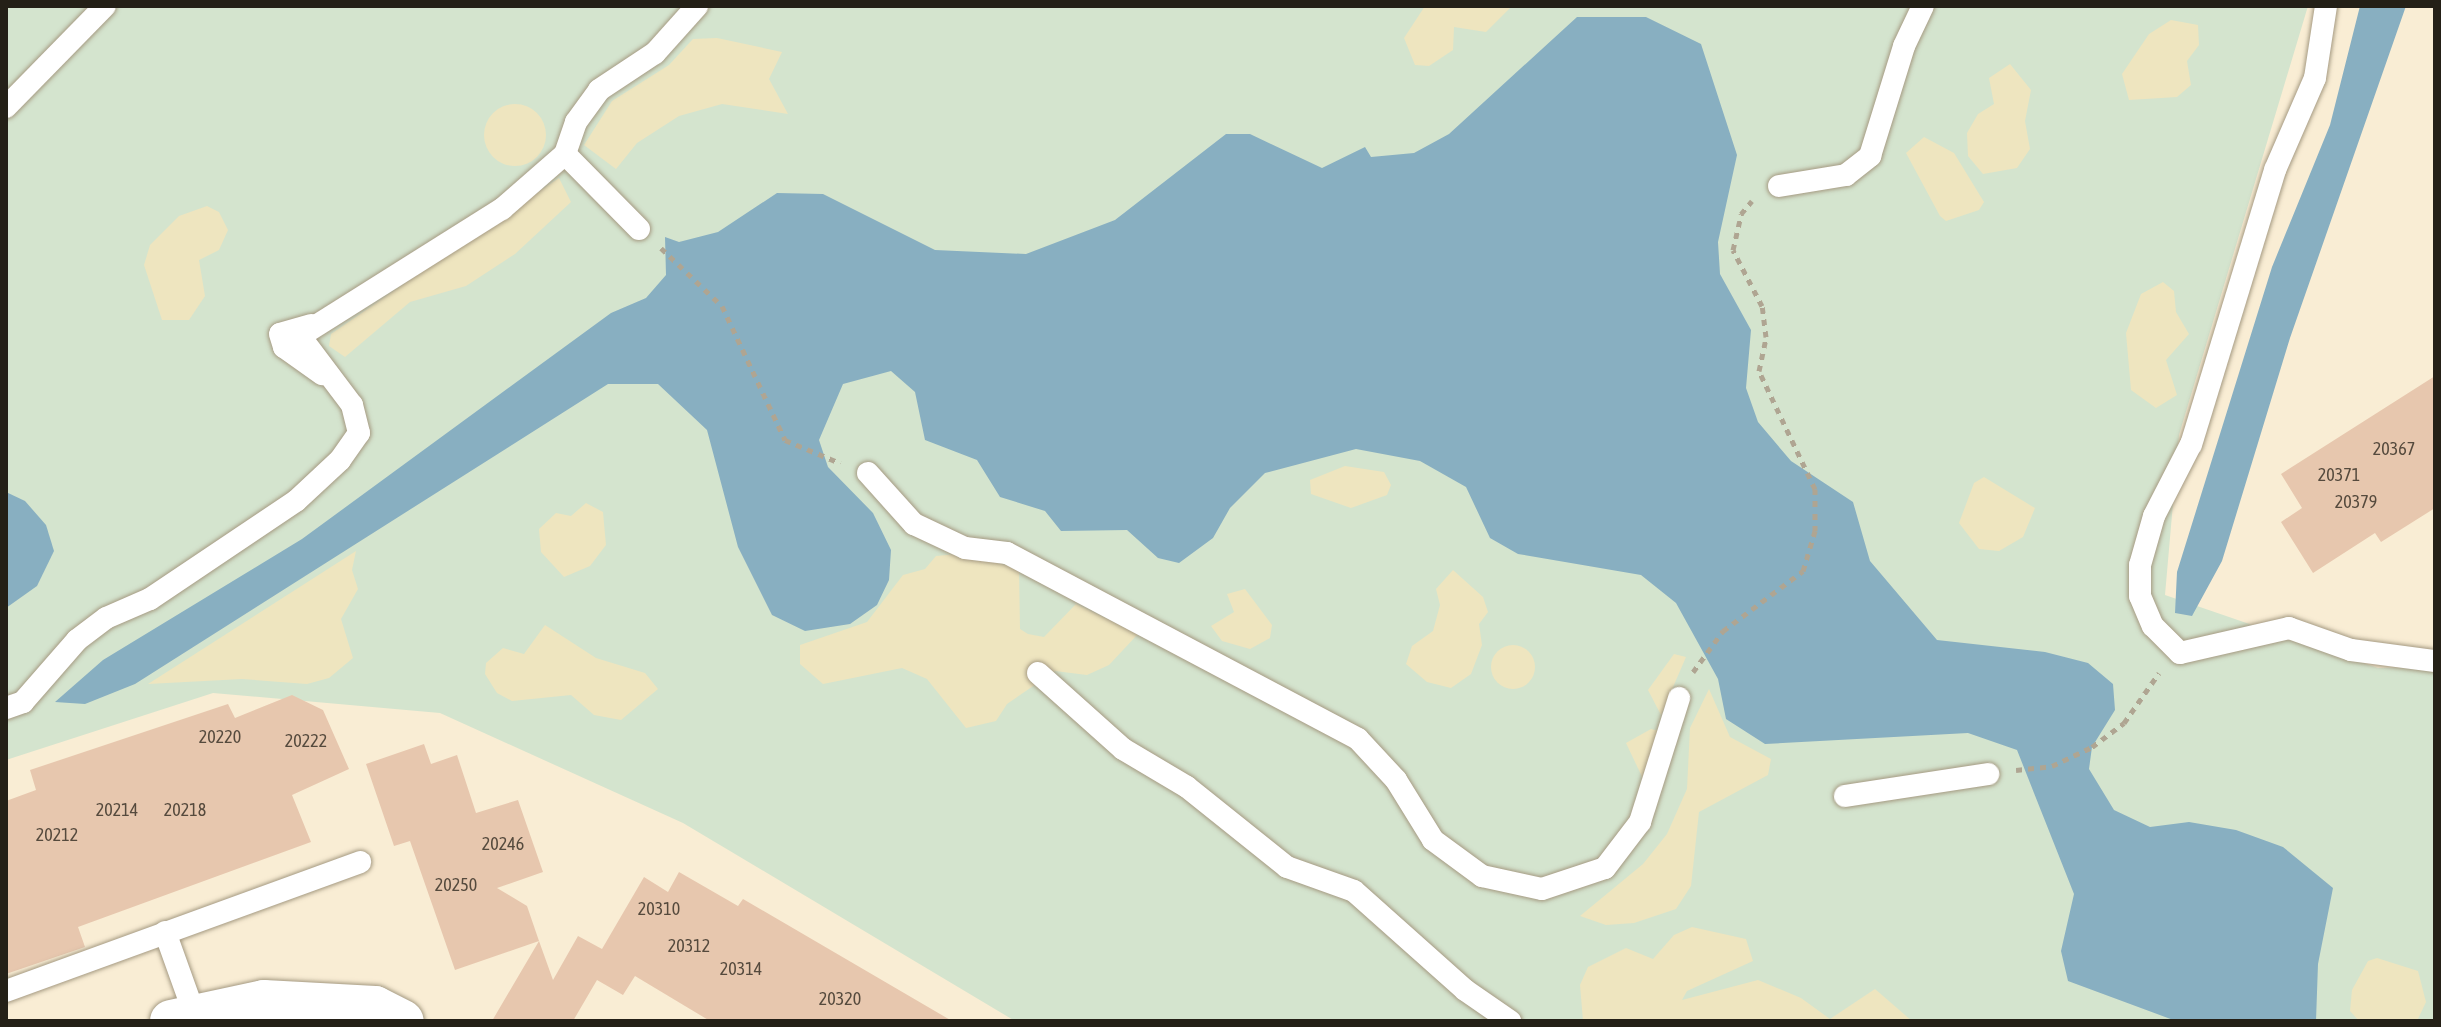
<!DOCTYPE html>
<html>
<head>
<meta charset="utf-8">
<style>
  body { margin:0 }
  #map { position:relative; width:2441px; height:1027px; overflow:hidden; background:#f9edd4; font-family:"Asap Condensed",sans-serif }
  div>[style] { position:absolute }
  .green>* { inset:0; background:#d4e4ce }
  .sand>* { inset:0; background:#eee5bf }
  .round { border-radius:50% }
  .water>* { inset:0; background:#88afc1 }
  .building>* { inset:0; background:#e7c7ae }
  .path>* { height:5px; margin-top:-2.5px; transform-origin:0; background:repeating-linear-gradient(90deg,#afa592 0 6px,transparent 0 12px) }
  .roads { filter:drop-shadow(0 0 2px #a59a82) drop-shadow(0 0 2px #a59a82) }
  .lane>* { height:22px; margin:-11px; padding:0 11px; transform-origin:11px; border-radius:11px; background:#fff }
  .street>* { height:42px; margin:-21px; padding:0 21px; transform-origin:21px; border-radius:21px; background:#fff }
  span { translate:-50% -50%; white-space:nowrap; text-align:center; line-height:1.15; -webkit-text-stroke:6px #fefbf6; paint-order:stroke }
  .number-label { font-size:18px; color:#554a3d }
  .number-label span { -webkit-text-stroke-width:0 }
  .frame { position:absolute; inset:0; border:8px solid #242017; pointer-events:none }
</style>
</head>
<body>
<div id="map">
  <div class="green">
    <div style="clip-path:polygon(6px 6px,2308px 6px,2179px 435px,2165px 595px,2378px 668px,2435px 666px,2435px 1021px,1015px 1021px,683px 823px,440px 713px,213px 693px,6px 760px)"></div>
  </div>
  <div class="sand">
    <div style="clip-path:polygon(1425px 6px,1512px 6px,1486px 32px,1454px 27px,1453px 50px,1429px 66px,1415px 65px,1404px 38px)"></div>
    <div style="clip-path:polygon(2171px 20px,2198px 25px,2199px 45px,2187px 61px,2191px 85px,2177px 97px,2129px 100px,2122px 74px,2149px 34px)"></div>
    <div style="clip-path:polygon(717px 38px,782px 52px,769px 79px,788px 114px,722px 104px,679px 116px,637px 143px,616px 169px,584px 145px,612px 101px,669px 65px,693px 39px)"></div>
    <div style="clip-path:polygon(2010px 64px,2031px 90px,2025px 121px,2030px 149px,2017px 168px,1983px 174px,1968px 156px,1967px 133px,1978px 114px,1994px 104px,1989px 78px)"></div>
    <div class="round" style="left:484px;top:104px;width:62px;height:62px"></div>
    <div style="clip-path:polygon(1924px 137px,1954px 153px,1984px 202px,1979px 210px,1946px 221px,1940px 216px,1906px 153px)"></div>
    <div style="clip-path:polygon(559px 178px,571px 202px,515px 254px,466px 286px,410px 302px,345px 357px,329px 346px,331px 334px)"></div>
    <div style="clip-path:polygon(207px 206px,219px 212px,228px 230px,219px 250px,199px 260px,205px 296px,189px 320px,162px 320px,144px 265px,150px 245px,179px 216px)"></div>
    <div style="clip-path:polygon(2163px 282px,2174px 291px,2176px 312px,2189px 334px,2166px 360px,2177px 395px,2156px 408px,2131px 390px,2126px 333px,2141px 294px)"></div>
    <div style="clip-path:polygon(1345px 466px,1384px 472px,1391px 485px,1387px 495px,1351px 508px,1311px 494px,1310px 480px)"></div>
    <div style="clip-path:polygon(1984px 477px,2035px 508px,2023px 537px,1999px 551px,1979px 549px,1959px 523px,1974px 483px)"></div>
    <div style="clip-path:polygon(586px 503px,603px 512px,606px 545px,590px 566px,564px 577px,541px 552px,539px 529px,556px 513px,571px 516px)"></div>
    <div style="clip-path:polygon(356px 551px,352px 570px,358px 589px,341px 619px,353px 658px,329px 678px,307px 684px,242px 679px,148px 684px)"></div>
    <div style="clip-path:polygon(957px 554px,1019px 568px,1020px 629px,1028px 634px,1044px 637px,1076px 604px,1138px 634px,1109px 665px,1087px 675px,1055px 671px,1007px 704px,996px 721px,966px 728px,927px 679px,902px 668px,823px 684px,800px 664px,800px 645px,867px 622px,903px 575px,925px 569px,936px 556px)"></div>
    <div style="clip-path:polygon(1453px 570px,1483px 597px,1488px 612px,1479px 624px,1482px 645px,1471px 674px,1451px 688px,1427px 682px,1406px 664px,1412px 646px,1433px 631px,1440px 605px,1436px 589px)"></div>
    <div style="clip-path:polygon(1245px 589px,1272px 625px,1270px 638px,1250px 649px,1222px 641px,1211px 626px,1234px 612px,1227px 594px)"></div>
    <div style="clip-path:polygon(545px 625px,596px 658px,645px 673px,658px 689px,621px 720px,594px 715px,571px 695px,512px 701px,497px 693px,485px 674px,486px 663px,503px 648px,524px 654px)"></div>
    <div class="round" style="left:1491px;top:645px;width:44px;height:44px"></div>
    <div style="clip-path:polygon(1674px 654px,1686px 657px,1661px 715px,1648px 690px)"></div>
    <div style="clip-path:polygon(1709px 689px,1730px 737px,1771px 759px,1768px 775px,1699px 812px,1691px 886px,1676px 909px,1634px 923px,1606px 925px,1580px 916px,1643px 864px,1667px 834px,1687px 789px,1690px 728px)"></div>
    <div style="clip-path:polygon(1651px 729px,1659px 731px,1645px 783px,1626px 743px)"></div>
    <div style="clip-path:polygon(1692px 927px,1746px 939px,1753px 961px,1687px 991px,1682px 1000px,1758px 980px,1801px 998px,1830px 1019px,1875px 989px,1912px 1021px,1583px 1021px,1580px 985px,1588px 967px,1626px 948px,1653px 959px,1674px 935px)"></div>
    <div style="clip-path:polygon(2377px 958px,2418px 971px,2426px 1002px,2417px 1021px,2359px 1021px,2350px 1011px,2352px 990px,2368px 961px)"></div>
  </div>
  <div class="water">
    <div style="clip-path:polygon(2360px 6px,2406px 6px,2290px 338px,2222px 561px,2192px 616px,2175px 613px,2177px 572px,2272px 267px,2330px 125px)"></div>
    <div style="clip-path:polygon(1577px 17px,1646px 17px,1701px 44px,1737px 155px,1718px 242px,1720px 274px,1751px 330px,1746px 388px,1758px 422px,1791px 461px,1853px 502px,1870px 561px,1937px 640px,2045px 652px,2088px 663px,2113px 684px,2115px 710px,2092px 747px,2089px 769px,2114px 810px,2150px 827px,2189px 822px,2236px 830px,2283px 847px,2333px 888px,2318px 964px,2316px 1021px,2176px 1021px,2068px 981px,2061px 951px,2074px 894px,2017px 750px,1968px 733px,1765px 744px,1726px 719px,1718px 679px,1676px 603px,1641px 575px,1518px 554px,1490px 538px,1466px 487px,1420px 461px,1356px 449px,1265px 473px,1230px 508px,1213px 538px,1179px 563px,1158px 558px,1127px 530px,1061px 531px,1045px 511px,1000px 497px,977px 460px,925px 440px,915px 392px,891px 371px,843px 384px,819px 440px,828px 467px,873px 513px,891px 550px,889px 580px,877px 605px,850px 624px,805px 631px,772px 615px,738px 547px,707px 430px,658px 384px,608px 384px,135px 684px,85px 704px,55px 702px,103px 660px,302px 539px,611px 313px,646px 298px,666px 275px,665px 237px,679px 242px,718px 232px,777px 193px,823px 194px,935px 250px,1026px 254px,1115px 220px,1226px 134px,1250px 134px,1322px 168px,1365px 147px,1371px 157px,1414px 153px,1449px 134px)"></div>
    <div style="clip-path:polygon(6px 492px,25px 501px,46px 525px,54px 551px,37px 586px,6px 608px)"></div>
  </div>
  <div class="building">
    <div style="clip-path:polygon(2435px 376px,2435px 508px,2381px 542px,2375px 533px,2313px 573px,2281px 522px,2302px 508px,2281px 474px)"></div>
    <div style="clip-path:polygon(292px 695px,323px 710px,349px 769px,292px 795px,311px 842px,78px 927px,85px 947px,6px 974px,6px 801px,36px 790px,30px 770px,228px 704px,235px 718px)"></div>
    <div style="clip-path:polygon(424px 744px,431px 764px,457px 755px,476px 813px,518px 800px,543px 872px,497px 888px,527px 906px,539px 941px,455px 970px,410px 841px,394px 846px,366px 764px)"></div>
    <div style="clip-path:polygon(679px 872px,738px 906px,743px 899px,952px 1021px,710px 1021px,635px 976px,623px 995px,597px 980px,573px 1021px,492px 1021px,539px 941px,553px 980px,578px 936px,602px 949px,644px 877px,668px 892px)"></div>
  </div>
  <div class="path">
    <div style="left:661px;top:248px;width:84px;rotate:43.6deg"></div>
    <div style="left:722px;top:306px;width:148px;rotate:64.8deg"></div>
    <div style="left:785px;top:440px;width:60px;rotate:22.7deg"></div>
    <div style="left:1693px;top:672px;width:51px;rotate:-53.8deg"></div>
    <div style="left:1723px;top:631px;width:100px;rotate:-36.9deg"></div>
    <div style="left:1803px;top:571px;width:42px;rotate:-73.3deg"></div>
    <div style="left:1815px;top:531px;width:42px;rotate:-90deg"></div>
    <div style="left:1815px;top:489px;width:131px;rotate:-115.4deg"></div>
    <div style="left:1759px;top:371px;width:35px;rotate:-78deg"></div>
    <div style="left:1766px;top:337px;width:31px;rotate:-97deg"></div>
    <div style="left:1762px;top:306px;width:63px;rotate:-117.4deg"></div>
    <div style="left:1733px;top:250px;width:37px;rotate:-77deg"></div>
    <div style="left:1741px;top:214px;width:17px;rotate:-50deg"></div>
    <div style="left:2016px;top:770px;width:36px;rotate:-6deg"></div>
    <div style="left:2052px;top:766px;width:44px;rotate:-25.4deg"></div>
    <div style="left:2092px;top:747px;width:40px;rotate:-37deg"></div>
    <div style="left:2124px;top:723px;width:61px;rotate:-55deg"></div>
  </div>
  <div class="roads">
    <div class="lane">
      <div style="left:2326px;top:6px;width:73px;rotate:98.7deg"></div>
      <div style="left:2315px;top:78px;width:100px;rotate:113.5deg"></div>
      <div style="left:2275px;top:170px;width:287px;rotate:107deg"></div>
      <div style="left:2191px;top:444px;width:81px;rotate:117.2deg"></div>
      <div style="left:2154px;top:516px;width:51px;rotate:105.9deg"></div>
      <div style="left:2140px;top:565px;width:31px;rotate:90deg"></div>
      <div style="left:2140px;top:596px;width:33px;rotate:67deg"></div>
      <div style="left:2153px;top:626px;width:38px;rotate:45deg"></div>
      <div style="left:2180px;top:653px;width:112px;rotate:-12.9deg"></div>
      <div style="left:2289px;top:628px;width:66px;rotate:19.5deg"></div>
      <div style="left:2351px;top:650px;width:85px;rotate:7.5deg"></div>
      <div style="left:6px;top:107px;width:141px;rotate:-45.6deg"></div>
      <div style="left:1779px;top:186px;width:68px;rotate:-9.3deg"></div>
      <div style="left:1846px;top:175px;width:31px;rotate:-38deg"></div>
      <div style="left:1870px;top:156px;width:115px;rotate:-72.8deg"></div>
      <div style="left:1904px;top:46px;width:44px;rotate:-64.6deg"></div>
      <div style="left:639px;top:229px;width:105px;rotate:-134.6deg"></div>
      <div style="left:565px;top:154px;width:34px;rotate:-71deg"></div>
      <div style="left:576px;top:122px;width:39px;rotate:-54deg"></div>
      <div style="left:599px;top:90px;width:67px;rotate:-33.5deg"></div>
      <div style="left:655px;top:53px;width:63px;rotate:-48.2deg"></div>
      <div style="left:311px;top:325px;width:32px;rotate:164deg"></div>
      <div style="left:280px;top:334px;width:14px;rotate:73deg"></div>
      <div style="left:284px;top:347px;width:47px;rotate:35.4deg"></div>
      <div style="left:868px;top:473px;width:69px;rotate:48deg"></div>
      <div style="left:914px;top:524px;width:56px;rotate:25.2deg"></div>
      <div style="left:965px;top:548px;width:42px;rotate:6.8deg"></div>
      <div style="left:1007px;top:553px;width:397px;rotate:27.9deg"></div>
      <div style="left:1358px;top:739px;width:56px;rotate:47.2deg"></div>
      <div style="left:1396px;top:780px;width:70px;rotate:58.3deg"></div>
      <div style="left:1433px;top:840px;width:61px;rotate:36.3deg"></div>
      <div style="left:1482px;top:876px;width:61px;rotate:12.2deg"></div>
      <div style="left:1542px;top:889px;width:66px;rotate:-18.4deg"></div>
      <div style="left:1605px;top:868px;width:58px;rotate:-52.7deg"></div>
      <div style="left:1640px;top:822px;width:130px;rotate:-72.5deg"></div>
      <div style="left:1038px;top:673px;width:114px;rotate:41.8deg"></div>
      <div style="left:1123px;top:749px;width:74px;rotate:30.7deg"></div>
      <div style="left:1187px;top:787px;width:128px;rotate:38.7deg"></div>
      <div style="left:1287px;top:867px;width:71px;rotate:19.7deg"></div>
      <div style="left:1354px;top:891px;width:149px;rotate:41.7deg"></div>
      <div style="left:1465px;top:990px;width:55px;rotate:34.6deg"></div>
      <div style="left:6px;top:708px;width:18px;rotate:-19deg"></div>
      <div style="left:23px;top:702px;width:82px;rotate:-48.9deg"></div>
      <div style="left:77px;top:640px;width:36px;rotate:-37deg"></div>
      <div style="left:106px;top:618px;width:48px;rotate:-23.4deg"></div>
      <div style="left:150px;top:599px;width:176px;rotate:-33.9deg"></div>
      <div style="left:296px;top:501px;width:60px;rotate:-43deg"></div>
      <div style="left:340px;top:460px;width:33px;rotate:-55deg"></div>
      <div style="left:359px;top:433px;width:29px;rotate:-104deg"></div>
      <div style="left:352px;top:405px;width:86px;rotate:-127deg"></div>
      <div style="left:300px;top:336px;width:239px;rotate:-32.2deg"></div>
      <div style="left:502px;top:209px;width:84px;rotate:-41.1deg"></div>
      <div style="left:1845px;top:796px;width:145px;rotate:-8.7deg"></div>
      <div style="left:165px;top:932px;width:89px;rotate:70.3deg"></div>
      <div style="left:6px;top:991px;width:377px;rotate:-20deg"></div>
    </div>
    <div class="street">
      <div style="left:171px;top:1021px;width:95px;rotate:-12.1deg"></div>
      <div style="left:264px;top:1001px;width:111px;rotate:3.1deg"></div>
      <div style="left:375px;top:1007px;width:31px;rotate:27deg"></div>
    </div>
  </div>
  <div class="number-label">
    <span style="left:2394px;top:449px">20367</span>
    <span style="left:2339px;top:475px">20371</span>
    <span style="left:2356px;top:502px">20379</span>
    <span style="left:220px;top:737px">20220</span>
    <span style="left:306px;top:741px">20222</span>
    <span style="left:117px;top:810px">20214</span>
    <span style="left:185px;top:810px">20218</span>
    <span style="left:57px;top:835px">20212</span>
    <span style="left:503px;top:844px">20246</span>
    <span style="left:456px;top:885px">20250</span>
    <span style="left:659px;top:909px">20310</span>
    <span style="left:689px;top:946px">20312</span>
    <span style="left:741px;top:969px">20314</span>
    <span style="left:840px;top:999px">20320</span>
  </div>
  <div class="frame"></div>
</div>
</body>
</html>
